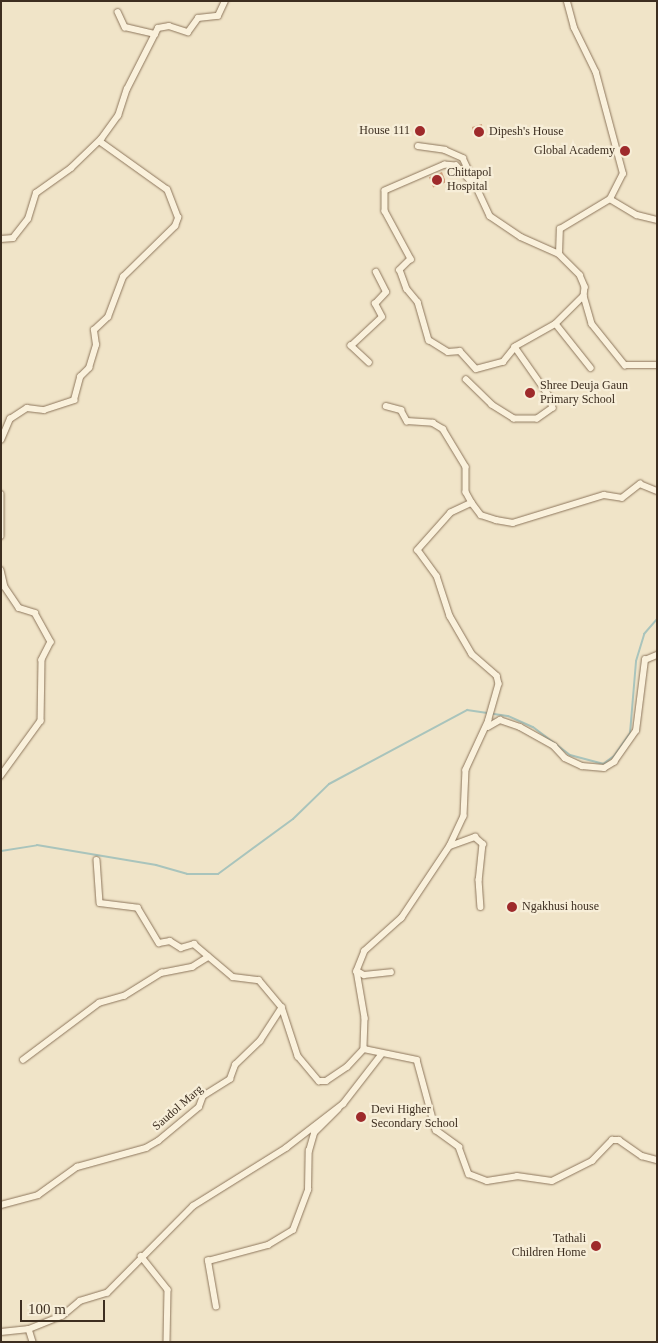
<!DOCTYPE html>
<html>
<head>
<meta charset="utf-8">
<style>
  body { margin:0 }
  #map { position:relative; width:658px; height:1343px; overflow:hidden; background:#f0e4c8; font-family:Georgia,serif }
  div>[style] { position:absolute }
  .stream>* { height:2px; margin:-1px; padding:0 1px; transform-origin:1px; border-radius:1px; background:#a9c4bc }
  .building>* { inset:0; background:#cf9f7d; transform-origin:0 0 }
  .roads { filter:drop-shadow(0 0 1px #8d765c) drop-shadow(0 0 1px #8d765c) }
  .minor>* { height:5.5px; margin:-2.75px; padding:0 2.75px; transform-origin:2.75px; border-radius:2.75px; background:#faf1dc }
  .dots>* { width:14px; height:14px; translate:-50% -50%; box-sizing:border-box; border:2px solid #f7eed8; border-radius:50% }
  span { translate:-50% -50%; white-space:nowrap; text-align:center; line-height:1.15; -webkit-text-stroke:4.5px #f7eed8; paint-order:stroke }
  .poi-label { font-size:12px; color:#3d2e20 }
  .right { translate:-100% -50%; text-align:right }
  .left { translate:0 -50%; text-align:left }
  .street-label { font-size:12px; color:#3d2e20 }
  .frame { position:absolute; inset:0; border:2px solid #3d2e20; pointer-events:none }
  .scale { position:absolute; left:20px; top:1300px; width:85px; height:22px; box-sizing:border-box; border:2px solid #3d2e20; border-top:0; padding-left:6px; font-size:15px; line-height:18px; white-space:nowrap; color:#3d2e20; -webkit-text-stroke:4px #f7eed8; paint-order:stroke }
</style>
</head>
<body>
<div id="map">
  <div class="stream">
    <div style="left:1px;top:851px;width:36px;rotate:-9deg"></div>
    <div style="left:37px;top:845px;width:121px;rotate:9.5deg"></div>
    <div style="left:156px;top:865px;width:32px;rotate:16deg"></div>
    <div style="left:187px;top:874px;width:31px"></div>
    <div style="left:218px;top:874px;width:93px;rotate:-36.3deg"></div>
    <div style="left:293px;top:819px;width:50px;rotate:-44.2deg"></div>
    <div style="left:329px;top:784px;width:157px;rotate:-28.2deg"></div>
    <div style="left:467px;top:710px;width:41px;rotate:8.3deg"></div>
    <div style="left:508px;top:716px;width:27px;rotate:24deg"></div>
    <div style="left:533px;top:727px;width:46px;rotate:37.1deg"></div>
    <div style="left:570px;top:755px;width:34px;rotate:15deg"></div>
    <div style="left:603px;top:764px;width:14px;rotate:-36deg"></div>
    <div style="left:614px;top:756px;width:28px;rotate:-55deg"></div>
    <div style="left:630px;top:733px;width:72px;rotate:-85.2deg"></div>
    <div style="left:636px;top:661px;width:28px;rotate:-73deg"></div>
    <div style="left:644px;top:634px;width:20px;rotate:-49deg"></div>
  </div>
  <div class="building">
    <div style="clip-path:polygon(482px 124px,483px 135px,474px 137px,472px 127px)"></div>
    <div style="left:442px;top:172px;width:11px;height:14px;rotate:68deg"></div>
  </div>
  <div class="roads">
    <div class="minor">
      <div style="left:118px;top:12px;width:17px;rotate:65deg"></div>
      <div style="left:125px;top:27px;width:31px;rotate:13deg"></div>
      <div style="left:418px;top:146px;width:27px;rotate:8deg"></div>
      <div style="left:445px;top:150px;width:20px;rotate:24deg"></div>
      <div style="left:463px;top:158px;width:64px;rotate:65deg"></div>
      <div style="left:490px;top:216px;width:37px;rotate:34deg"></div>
      <div style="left:521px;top:237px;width:42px;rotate:24.1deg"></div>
      <div style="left:559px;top:254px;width:30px;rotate:45deg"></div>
      <div style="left:580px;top:275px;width:13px;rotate:67deg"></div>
      <div style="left:585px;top:287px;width:9px;rotate:96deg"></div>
      <div style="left:584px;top:296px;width:40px;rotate:135deg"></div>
      <div style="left:556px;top:324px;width:47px;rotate:150.7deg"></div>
      <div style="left:515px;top:347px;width:61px;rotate:55deg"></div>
      <div style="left:550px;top:397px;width:11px;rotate:75deg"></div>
      <div style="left:553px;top:408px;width:19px;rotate:145deg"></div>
      <div style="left:537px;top:419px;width:23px;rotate:180deg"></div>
      <div style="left:514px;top:419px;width:26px;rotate:-148deg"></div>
      <div style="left:492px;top:405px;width:36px;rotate:-136deg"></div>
      <div style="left:474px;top:185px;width:26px;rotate:-133deg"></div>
      <div style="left:456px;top:166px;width:11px;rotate:-175deg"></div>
      <div style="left:445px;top:165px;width:65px;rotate:156.6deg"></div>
      <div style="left:385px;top:191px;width:20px;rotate:90deg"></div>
      <div style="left:385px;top:211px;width:55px;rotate:61.6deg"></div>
      <div style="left:411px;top:259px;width:16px;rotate:135deg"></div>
      <div style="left:400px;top:270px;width:20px;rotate:70deg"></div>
      <div style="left:407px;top:289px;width:17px;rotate:50deg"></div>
      <div style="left:418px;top:302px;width:40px;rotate:74deg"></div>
      <div style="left:429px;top:340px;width:22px;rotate:32deg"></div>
      <div style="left:448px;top:352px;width:12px;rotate:-5deg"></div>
      <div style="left:460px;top:351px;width:24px;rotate:48deg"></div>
      <div style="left:476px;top:369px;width:28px;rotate:-15deg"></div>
      <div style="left:503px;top:362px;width:19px;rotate:-51deg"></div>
      <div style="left:610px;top:199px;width:31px;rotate:31deg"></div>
      <div style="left:637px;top:215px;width:21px;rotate:14deg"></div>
      <div style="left:1px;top:239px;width:12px;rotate:-5deg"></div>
      <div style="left:13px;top:238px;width:24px;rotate:-52deg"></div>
      <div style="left:28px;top:219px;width:27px;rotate:-73deg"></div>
      <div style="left:36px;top:193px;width:43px;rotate:-35.5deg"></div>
      <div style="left:71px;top:168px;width:42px;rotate:-44deg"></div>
      <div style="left:101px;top:139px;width:29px;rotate:-54deg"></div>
      <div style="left:118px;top:116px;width:28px;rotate:-72deg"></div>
      <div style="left:127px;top:89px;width:68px;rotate:-63.1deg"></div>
      <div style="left:158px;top:28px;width:11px;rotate:-10deg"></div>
      <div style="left:169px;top:26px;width:20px;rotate:18deg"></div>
      <div style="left:188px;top:32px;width:17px;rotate:-54deg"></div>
      <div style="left:198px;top:18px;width:20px;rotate:-6deg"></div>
      <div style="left:218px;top:16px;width:17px;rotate:-65deg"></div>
      <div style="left:559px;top:254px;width:25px;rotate:-88deg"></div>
      <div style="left:560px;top:229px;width:58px;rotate:-31deg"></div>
      <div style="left:610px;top:199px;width:28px;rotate:-63deg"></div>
      <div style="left:623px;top:174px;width:105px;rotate:-105deg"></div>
      <div style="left:596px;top:73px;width:50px;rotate:-116.1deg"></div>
      <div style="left:574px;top:28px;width:28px;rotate:-105deg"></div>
      <div style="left:584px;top:296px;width:29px;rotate:74deg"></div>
      <div style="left:592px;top:324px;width:53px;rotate:51.2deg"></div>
      <div style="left:625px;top:365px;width:32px"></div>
      <div style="left:556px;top:324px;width:56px;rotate:51.5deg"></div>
      <div style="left:369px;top:363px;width:25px;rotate:-137deg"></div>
      <div style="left:351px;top:346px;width:42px;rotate:-43.1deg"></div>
      <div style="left:382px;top:317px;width:15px;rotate:-118deg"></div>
      <div style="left:375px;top:304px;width:16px;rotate:-47deg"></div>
      <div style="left:386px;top:292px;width:22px;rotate:-117deg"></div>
      <div style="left:386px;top:406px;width:16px;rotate:15deg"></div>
      <div style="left:401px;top:410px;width:13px;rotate:61deg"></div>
      <div style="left:407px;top:421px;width:26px;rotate:4deg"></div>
      <div style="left:433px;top:423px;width:12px;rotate:31deg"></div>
      <div style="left:443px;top:429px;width:44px;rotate:58.8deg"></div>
      <div style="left:466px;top:467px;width:25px;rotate:90deg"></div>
      <div style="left:466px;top:492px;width:13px;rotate:61deg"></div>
      <div style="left:472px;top:503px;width:15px;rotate:53deg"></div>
      <div style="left:481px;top:515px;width:16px;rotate:18deg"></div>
      <div style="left:496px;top:520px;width:17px;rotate:10deg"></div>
      <div style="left:513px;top:523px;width:95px;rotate:-17.1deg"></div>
      <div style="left:604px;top:495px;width:18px;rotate:9deg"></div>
      <div style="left:622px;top:498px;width:23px;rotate:-38deg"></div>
      <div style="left:640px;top:484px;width:18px;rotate:22deg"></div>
      <div style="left:1px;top:440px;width:23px;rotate:-67deg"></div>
      <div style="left:10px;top:419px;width:20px;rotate:-33deg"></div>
      <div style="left:27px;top:408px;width:17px;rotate:7deg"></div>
      <div style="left:44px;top:410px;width:32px;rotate:-18deg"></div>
      <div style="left:74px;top:400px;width:24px;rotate:-75deg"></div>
      <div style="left:80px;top:377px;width:13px;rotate:-45deg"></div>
      <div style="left:89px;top:368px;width:24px;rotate:-73deg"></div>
      <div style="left:96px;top:345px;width:15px;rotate:-98deg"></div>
      <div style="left:94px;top:330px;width:19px;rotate:-43deg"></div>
      <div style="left:108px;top:317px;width:43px;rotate:-69.4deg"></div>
      <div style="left:123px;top:277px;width:73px;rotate:-44.4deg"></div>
      <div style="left:175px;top:226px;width:9px;rotate:-69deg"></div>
      <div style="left:178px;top:218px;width:30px;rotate:-111deg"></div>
      <div style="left:167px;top:190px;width:82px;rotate:-144.4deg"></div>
      <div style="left:1px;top:494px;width:42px;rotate:90deg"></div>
      <div style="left:472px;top:503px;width:23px;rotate:155deg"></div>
      <div style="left:451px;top:513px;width:50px;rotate:131.7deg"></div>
      <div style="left:418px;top:550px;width:32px;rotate:54deg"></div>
      <div style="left:437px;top:576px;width:42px;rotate:72deg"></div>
      <div style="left:450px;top:616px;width:44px;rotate:59.9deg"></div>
      <div style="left:472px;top:654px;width:33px;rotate:41deg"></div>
      <div style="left:497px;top:676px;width:8px;rotate:76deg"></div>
      <div style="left:499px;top:684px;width:37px;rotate:106deg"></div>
      <div style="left:489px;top:720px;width:55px;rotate:114.7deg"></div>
      <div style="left:466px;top:770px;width:46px;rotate:92.5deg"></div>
      <div style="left:464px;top:816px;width:33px;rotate:115deg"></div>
      <div style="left:450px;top:846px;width:87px;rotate:123.7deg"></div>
      <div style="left:402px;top:918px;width:50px;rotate:138.3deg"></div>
      <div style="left:365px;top:951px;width:22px;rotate:112deg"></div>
      <div style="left:357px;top:971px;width:48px;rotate:80.3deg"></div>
      <div style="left:365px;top:1018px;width:31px;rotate:92deg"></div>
      <div style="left:364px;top:1049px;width:54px;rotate:11.7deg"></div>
      <div style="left:417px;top:1060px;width:73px;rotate:74.8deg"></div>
      <div style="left:436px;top:1130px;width:29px;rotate:36deg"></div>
      <div style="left:459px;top:1147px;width:29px;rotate:70deg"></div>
      <div style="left:469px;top:1174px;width:19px;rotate:21deg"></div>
      <div style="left:487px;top:1181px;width:30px;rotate:-9deg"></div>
      <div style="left:517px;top:1176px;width:35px;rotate:8deg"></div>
      <div style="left:552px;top:1181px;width:45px;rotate:-26.6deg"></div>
      <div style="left:592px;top:1161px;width:29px;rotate:-46deg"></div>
      <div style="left:612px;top:1140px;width:7px"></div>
      <div style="left:619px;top:1140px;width:28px;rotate:35deg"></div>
      <div style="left:642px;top:1156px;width:16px;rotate:15deg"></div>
      <div style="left:1px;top:570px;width:17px;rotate:77deg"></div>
      <div style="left:5px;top:587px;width:25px;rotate:56deg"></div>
      <div style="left:19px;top:608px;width:17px;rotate:17deg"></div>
      <div style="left:35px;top:613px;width:33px;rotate:61deg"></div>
      <div style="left:51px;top:642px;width:20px;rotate:117deg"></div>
      <div style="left:42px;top:660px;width:61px;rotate:90.9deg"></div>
      <div style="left:41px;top:721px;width:68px;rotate:126deg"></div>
      <div style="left:488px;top:727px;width:14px;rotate:-30deg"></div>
      <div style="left:500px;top:720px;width:21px;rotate:19deg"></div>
      <div style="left:520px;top:727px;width:39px;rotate:29deg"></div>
      <div style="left:554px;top:746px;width:16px;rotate:47deg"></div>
      <div style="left:565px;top:758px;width:19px;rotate:25deg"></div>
      <div style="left:582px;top:766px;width:22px;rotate:5deg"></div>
      <div style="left:604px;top:768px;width:12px;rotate:-31deg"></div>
      <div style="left:614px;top:762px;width:38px;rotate:-55deg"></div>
      <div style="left:636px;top:731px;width:72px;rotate:-82.8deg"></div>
      <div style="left:645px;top:660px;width:13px;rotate:-23deg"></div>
      <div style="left:450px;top:846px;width:27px;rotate:-20deg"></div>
      <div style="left:475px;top:837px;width:11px;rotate:41deg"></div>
      <div style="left:483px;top:844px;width:36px;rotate:96deg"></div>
      <div style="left:479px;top:880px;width:27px;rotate:86deg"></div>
      <div style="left:97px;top:860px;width:43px;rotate:86deg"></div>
      <div style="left:100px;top:903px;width:38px;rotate:7deg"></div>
      <div style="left:138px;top:908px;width:41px;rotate:59deg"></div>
      <div style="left:159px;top:943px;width:11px;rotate:-10deg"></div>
      <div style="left:170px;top:941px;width:13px;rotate:32deg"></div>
      <div style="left:181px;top:948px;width:14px;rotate:-17deg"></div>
      <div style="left:194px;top:944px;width:51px;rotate:40.2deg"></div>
      <div style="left:233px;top:977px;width:26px;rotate:7deg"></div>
      <div style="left:259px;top:980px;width:35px;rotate:50deg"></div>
      <div style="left:282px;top:1007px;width:52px;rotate:71.9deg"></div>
      <div style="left:298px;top:1056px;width:33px;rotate:50deg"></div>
      <div style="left:319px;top:1081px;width:7px"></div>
      <div style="left:326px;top:1081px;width:25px;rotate:-34deg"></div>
      <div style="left:347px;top:1067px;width:25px;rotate:-47deg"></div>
      <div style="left:357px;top:971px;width:8px;rotate:30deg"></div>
      <div style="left:364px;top:975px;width:27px;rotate:-6deg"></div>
      <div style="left:23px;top:1060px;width:95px;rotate:-36.9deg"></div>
      <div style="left:99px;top:1003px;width:26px;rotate:-16deg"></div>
      <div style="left:124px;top:996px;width:44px;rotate:-31.9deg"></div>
      <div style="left:161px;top:973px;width:32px;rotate:-11deg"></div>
      <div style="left:192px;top:967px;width:19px;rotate:-32deg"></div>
      <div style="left:1px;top:1205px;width:38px;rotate:-15deg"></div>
      <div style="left:38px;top:1195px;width:48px;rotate:-35.7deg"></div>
      <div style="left:77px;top:1167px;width:72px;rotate:-15.4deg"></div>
      <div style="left:146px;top:1148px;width:14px;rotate:-30deg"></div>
      <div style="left:158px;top:1141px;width:53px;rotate:-39.7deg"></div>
      <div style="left:199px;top:1107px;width:12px;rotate:-70deg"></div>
      <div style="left:203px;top:1096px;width:32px;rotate:-32deg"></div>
      <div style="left:230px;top:1079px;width:15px;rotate:-70deg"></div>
      <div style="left:235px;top:1065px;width:35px;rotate:-44deg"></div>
      <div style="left:260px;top:1041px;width:40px;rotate:-57.1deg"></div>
      <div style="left:141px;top:1256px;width:43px;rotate:51.5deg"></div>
      <div style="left:168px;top:1290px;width:52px;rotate:91.1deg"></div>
      <div style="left:216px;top:1307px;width:47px;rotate:-99.9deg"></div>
      <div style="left:208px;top:1261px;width:62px;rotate:-14.9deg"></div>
      <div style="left:268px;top:1245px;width:29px;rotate:-31deg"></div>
      <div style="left:293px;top:1230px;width:43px;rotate:-69.4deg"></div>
      <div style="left:308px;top:1190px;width:39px;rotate:-89deg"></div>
      <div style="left:309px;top:1151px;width:19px;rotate:-74deg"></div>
      <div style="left:314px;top:1133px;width:34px;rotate:-45deg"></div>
      <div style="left:29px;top:1329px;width:14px;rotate:73deg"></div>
      <div style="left:1px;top:1332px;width:28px;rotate:-6deg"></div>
      <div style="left:29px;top:1329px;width:35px;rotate:-22deg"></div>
      <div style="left:62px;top:1316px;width:23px;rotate:-40deg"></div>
      <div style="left:80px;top:1301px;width:28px;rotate:-17deg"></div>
      <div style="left:107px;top:1293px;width:122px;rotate:-45.3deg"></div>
      <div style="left:193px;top:1206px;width:110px;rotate:-31.9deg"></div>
      <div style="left:286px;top:1148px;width:72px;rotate:-37.7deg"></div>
      <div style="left:343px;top:1104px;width:62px;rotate:-52.2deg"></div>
    </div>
  </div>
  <div class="dots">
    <div style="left:420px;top:131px;background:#9e2a2b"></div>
    <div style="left:479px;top:132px;background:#9e2a2b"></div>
    <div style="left:625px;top:151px;background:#9e2a2b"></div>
    <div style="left:437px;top:180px;background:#9e2a2b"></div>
    <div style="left:530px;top:393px;background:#9e2a2b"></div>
    <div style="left:512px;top:907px;background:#9e2a2b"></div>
    <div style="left:361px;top:1117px;background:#9e2a2b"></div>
    <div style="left:596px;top:1246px;background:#9e2a2b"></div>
  </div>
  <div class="poi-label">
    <span class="right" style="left:410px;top:131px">House 111</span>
    <span class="left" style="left:489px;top:132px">Dipesh's House</span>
    <span class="right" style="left:615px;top:151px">Global Academy</span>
    <span class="left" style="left:447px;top:180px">Chittapol<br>Hospital</span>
    <span class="left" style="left:540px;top:393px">Shree Deuja Gaun<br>Primary School</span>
    <span class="left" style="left:522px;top:907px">Ngakhusi house</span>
    <span class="left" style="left:371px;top:1117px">Devi Higher<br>Secondary School</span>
    <span class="right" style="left:586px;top:1246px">Tathali<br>Children Home</span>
  </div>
  <div class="street-label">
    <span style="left:178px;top:1108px;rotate:-41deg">Saudol Marg</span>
  </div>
  <div class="frame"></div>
  <div class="scale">100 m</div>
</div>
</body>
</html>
